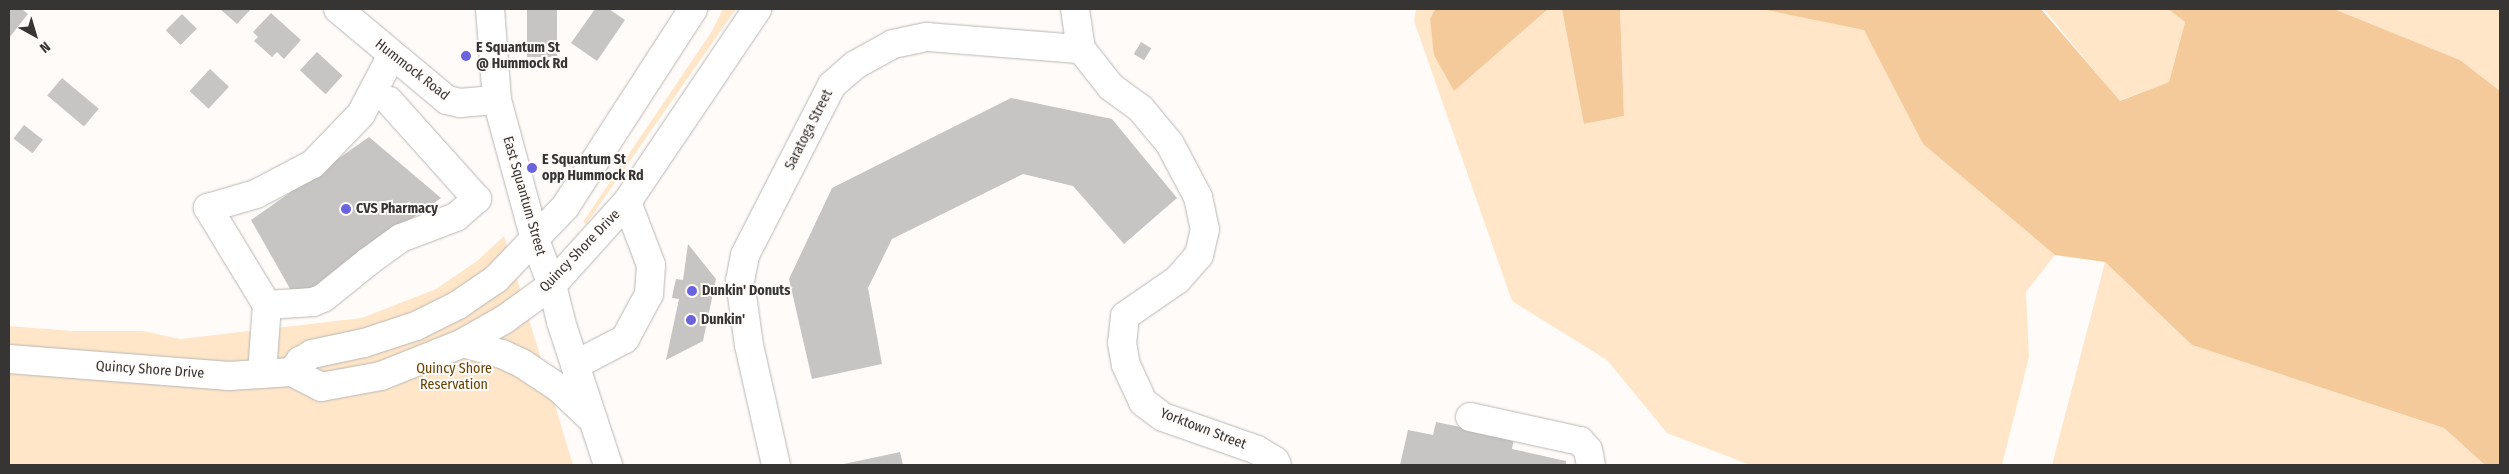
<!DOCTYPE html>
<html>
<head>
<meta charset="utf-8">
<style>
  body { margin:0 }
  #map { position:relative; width:2509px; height:474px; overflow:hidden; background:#fefbf9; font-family:"Fira Sans Condensed",sans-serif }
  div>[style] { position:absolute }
  .green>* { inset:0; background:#ffe6c9 }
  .water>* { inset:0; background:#f4ca9a }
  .building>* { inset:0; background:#c7c5c3; transform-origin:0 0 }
  .roads { filter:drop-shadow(0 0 1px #b9b7b4) drop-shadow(0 0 1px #b9b7b4) }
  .minor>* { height:28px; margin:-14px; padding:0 14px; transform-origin:14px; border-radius:14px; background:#fff }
  .major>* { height:28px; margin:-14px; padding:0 14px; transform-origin:14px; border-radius:14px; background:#fff }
  .dots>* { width:14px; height:14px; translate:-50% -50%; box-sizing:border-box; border:2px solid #fefbf9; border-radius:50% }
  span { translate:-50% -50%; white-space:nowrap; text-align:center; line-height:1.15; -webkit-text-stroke:4px #fefbf9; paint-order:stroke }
  .poi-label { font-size:14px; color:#363534; font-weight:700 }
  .left { translate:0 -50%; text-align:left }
  .street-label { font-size:14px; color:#363534 }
  .park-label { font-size:14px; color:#684204 }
  .frame { position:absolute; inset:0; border:10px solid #363534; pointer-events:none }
  .north { position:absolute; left:10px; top:10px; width:50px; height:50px; -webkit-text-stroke:4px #fefbf9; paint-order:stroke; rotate:141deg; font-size:14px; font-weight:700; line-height:20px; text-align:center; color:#363534 }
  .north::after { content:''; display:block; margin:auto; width:18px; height:22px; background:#363534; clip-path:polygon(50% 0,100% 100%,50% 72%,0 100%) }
</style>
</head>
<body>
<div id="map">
  <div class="green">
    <div style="clip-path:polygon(723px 9px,736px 9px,586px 224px,583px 222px,712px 31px)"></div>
    <div style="clip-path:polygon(1416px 9px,1435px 9px,1430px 19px,1454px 91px,1548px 9px,1562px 9px,1585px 124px,1624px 116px,1620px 9px,1761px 9px,1864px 29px,1923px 144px,2055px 255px,2026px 292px,2029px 357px,2002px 465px,1750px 465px,1667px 433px,1607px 360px,1512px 301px,1414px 21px)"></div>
    <div style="clip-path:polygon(2044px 9px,2168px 9px,2185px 22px,2169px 82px,2119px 101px)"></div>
    <div style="clip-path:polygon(2334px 9px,2500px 9px,2500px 91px,2460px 60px)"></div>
    <div style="clip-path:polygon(504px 236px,573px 465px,9px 465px,9px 326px,72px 331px,143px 331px,180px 339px,362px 318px,436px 289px,477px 261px)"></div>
    <div style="clip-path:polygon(2105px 262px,2192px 345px,2444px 428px,2485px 465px,2052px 465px)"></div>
  </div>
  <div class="water">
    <div style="clip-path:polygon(1435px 9px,1548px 9px,1454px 91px,1434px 55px,1430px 19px)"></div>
    <div style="clip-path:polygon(1562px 9px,1620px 9px,1624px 116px,1584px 124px)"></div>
    <div style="clip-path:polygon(1761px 9px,2041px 9px,2120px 101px,2169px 82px,2185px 22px,2168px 9px,2334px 9px,2460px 60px,2500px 91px,2500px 465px,2485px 465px,2444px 428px,2192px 345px,2105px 262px,2055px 255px,1923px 144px,1864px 30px)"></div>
  </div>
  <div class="building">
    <div style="clip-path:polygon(9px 9px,22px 9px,28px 14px,9px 38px)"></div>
    <div style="clip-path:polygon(220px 9px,251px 9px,237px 24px)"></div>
    <div style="left:527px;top:9px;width:30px;height:48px"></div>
    <div style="clip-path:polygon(595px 9px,609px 9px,625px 20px,597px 61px,571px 43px)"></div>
    <div style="clip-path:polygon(271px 13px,301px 40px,284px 59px,277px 52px,272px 57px,254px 41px,258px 37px,253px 32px)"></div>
    <div style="left:182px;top:14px;width:21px;height:23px;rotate:45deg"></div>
    <div style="left:1141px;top:42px;width:12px;height:14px;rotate:31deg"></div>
    <div style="left:317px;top:52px;width:35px;height:25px;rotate:43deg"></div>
    <div style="left:210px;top:69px;width:26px;height:30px;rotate:43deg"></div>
    <div style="left:62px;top:78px;width:48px;height:23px;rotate:40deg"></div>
    <div style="clip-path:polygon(1011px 98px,1112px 119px,1177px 198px,1124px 244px,1073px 186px,1023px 174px,892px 239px,868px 288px,882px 364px,812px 379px,789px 279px,832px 188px)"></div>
    <div style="left:24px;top:125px;width:24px;height:17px;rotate:38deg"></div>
    <div style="clip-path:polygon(369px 137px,441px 198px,338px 270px,297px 301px,251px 220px)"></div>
    <div style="clip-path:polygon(688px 244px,716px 279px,703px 341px,666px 360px,679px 299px,672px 298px,674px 287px,676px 279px,683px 280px)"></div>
    <div style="clip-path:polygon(1436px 422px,1514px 438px,1512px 449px,1566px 461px,1566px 465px,1400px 465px,1408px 430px,1433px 435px)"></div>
    <div style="clip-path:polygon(900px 452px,903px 465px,844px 465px,844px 464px)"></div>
  </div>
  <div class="roads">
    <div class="minor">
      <div style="left:338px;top:9px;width:142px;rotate:39.9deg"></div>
      <div style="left:447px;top:100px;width:13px;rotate:13deg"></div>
      <div style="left:460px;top:103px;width:37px;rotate:-5deg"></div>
      <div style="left:1075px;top:9px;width:40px;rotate:81.5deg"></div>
      <div style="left:1081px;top:49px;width:48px;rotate:51.7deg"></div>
      <div style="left:1111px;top:87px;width:37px;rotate:36deg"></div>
      <div style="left:1141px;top:109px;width:45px;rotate:50.4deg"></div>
      <div style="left:1170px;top:144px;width:60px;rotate:62.2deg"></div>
      <div style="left:1198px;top:197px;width:33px;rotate:78deg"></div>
      <div style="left:1205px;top:229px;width:27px;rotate:103deg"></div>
      <div style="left:1199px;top:255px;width:33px;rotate:131deg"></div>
      <div style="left:1177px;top:280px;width:63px;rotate:145.3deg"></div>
      <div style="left:1125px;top:316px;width:27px;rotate:96deg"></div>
      <div style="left:1122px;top:343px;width:22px;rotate:80deg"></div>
      <div style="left:1126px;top:365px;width:41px;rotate:65.3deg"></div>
      <div style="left:1143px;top:402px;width:25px;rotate:37deg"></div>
      <div style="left:1163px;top:417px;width:100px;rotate:19.3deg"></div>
      <div style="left:1257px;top:450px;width:21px;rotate:31deg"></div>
      <div style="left:1275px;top:461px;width:4px;rotate:63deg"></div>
      <div style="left:552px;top:285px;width:38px;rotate:76deg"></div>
      <div style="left:561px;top:322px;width:151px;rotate:71.8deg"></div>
      <div style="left:267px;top:305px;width:46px;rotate:-3.7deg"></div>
      <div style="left:313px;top:302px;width:11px;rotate:-22deg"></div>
      <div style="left:323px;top:298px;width:59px;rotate:-38.8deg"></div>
      <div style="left:369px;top:261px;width:39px;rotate:-36deg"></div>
      <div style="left:401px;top:238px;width:59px;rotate:-20.9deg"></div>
      <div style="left:456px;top:217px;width:28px;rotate:-41deg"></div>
      <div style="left:477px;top:199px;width:132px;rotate:-131.9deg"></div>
      <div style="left:575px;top:365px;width:56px;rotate:-27.5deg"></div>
      <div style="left:625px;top:339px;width:51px;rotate:-61.9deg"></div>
      <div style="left:649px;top:294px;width:29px;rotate:-86deg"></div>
      <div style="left:651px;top:265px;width:67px;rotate:-110.9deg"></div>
      <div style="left:262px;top:374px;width:69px;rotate:-85.9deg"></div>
      <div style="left:267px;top:305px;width:114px;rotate:-121.3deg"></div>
      <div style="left:208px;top:208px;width:50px;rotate:-16.3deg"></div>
      <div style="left:256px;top:194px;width:64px;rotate:-27.8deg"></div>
      <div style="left:313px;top:164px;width:69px;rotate:-46.2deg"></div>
      <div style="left:361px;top:114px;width:67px;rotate:-62.3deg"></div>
      <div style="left:1470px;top:417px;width:113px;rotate:12.3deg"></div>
      <div style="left:1580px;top:441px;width:12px;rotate:48deg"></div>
      <div style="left:1588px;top:450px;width:15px;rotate:79deg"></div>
      <div style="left:776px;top:465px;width:123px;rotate:-102.7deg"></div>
      <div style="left:749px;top:345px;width:65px;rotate:-98deg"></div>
      <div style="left:740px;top:281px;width:26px;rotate:-79deg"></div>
      <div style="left:745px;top:255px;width:191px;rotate:-62.9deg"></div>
      <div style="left:832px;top:85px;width:30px;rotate:-41deg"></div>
      <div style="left:855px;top:65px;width:43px;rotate:-28.9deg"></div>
      <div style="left:893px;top:44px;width:35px;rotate:-12deg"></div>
      <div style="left:927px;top:37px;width:154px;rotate:4.5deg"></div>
    </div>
    <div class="major">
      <div style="left:490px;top:9px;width:91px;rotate:85.6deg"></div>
      <div style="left:497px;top:100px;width:145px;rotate:74.8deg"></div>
      <div style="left:535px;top:240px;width:48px;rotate:69.3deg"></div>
      <div style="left:463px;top:343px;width:41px;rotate:15.8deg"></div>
      <div style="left:502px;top:354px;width:23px;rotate:25deg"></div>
      <div style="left:523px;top:364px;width:43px;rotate:33.7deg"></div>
      <div style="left:559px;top:388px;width:47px;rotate:43.3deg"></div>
      <div style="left:9px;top:359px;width:221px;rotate:4.4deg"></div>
      <div style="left:229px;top:376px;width:63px;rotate:-3.6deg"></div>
      <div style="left:292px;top:372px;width:33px;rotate:27deg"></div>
      <div style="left:321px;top:387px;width:61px;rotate:-10.4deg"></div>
      <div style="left:381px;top:376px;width:88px;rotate:-21.9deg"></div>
      <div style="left:463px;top:343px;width:48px;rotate:-29.7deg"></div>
      <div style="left:505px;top:319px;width:58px;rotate:-35.9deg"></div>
      <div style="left:552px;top:285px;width:112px;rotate:-47.9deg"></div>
      <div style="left:627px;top:202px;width:233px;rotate:-56deg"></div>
      <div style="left:292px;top:372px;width:14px;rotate:-54deg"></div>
      <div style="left:300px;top:361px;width:14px;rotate:-30deg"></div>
      <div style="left:312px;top:354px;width:53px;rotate:-11.9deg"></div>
      <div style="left:364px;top:343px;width:55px;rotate:-18.1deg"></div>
      <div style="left:416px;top:326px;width:47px;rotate:-26.6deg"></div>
      <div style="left:458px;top:305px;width:46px;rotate:-34.4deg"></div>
      <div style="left:496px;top:279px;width:100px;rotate:-46.2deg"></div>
      <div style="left:565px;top:207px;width:236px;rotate:-57.1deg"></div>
    </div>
  </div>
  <div class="dots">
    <div style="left:466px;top:56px;background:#6963dd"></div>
    <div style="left:532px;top:168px;background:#6963dd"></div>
    <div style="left:346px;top:209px;background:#6963dd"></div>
    <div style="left:692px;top:291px;background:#6963dd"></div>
    <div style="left:691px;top:320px;background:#6963dd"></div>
  </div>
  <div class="poi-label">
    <span class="left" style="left:476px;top:56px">E Squantum St<br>@ Hummock Rd</span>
    <span class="left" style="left:542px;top:168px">E Squantum St<br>opp Hummock Rd</span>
    <span class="left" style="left:356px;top:209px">CVS Pharmacy</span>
    <span class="left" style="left:702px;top:291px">Dunkin' Donuts</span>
    <span class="left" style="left:701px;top:320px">Dunkin'</span>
  </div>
  <div class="street-label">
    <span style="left:412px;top:70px;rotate:38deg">Hummock Road</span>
    <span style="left:809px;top:130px;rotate:-63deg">Saratoga Street</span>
    <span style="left:524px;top:196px;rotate:74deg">East Squantum Street</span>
    <span style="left:580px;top:251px;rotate:-46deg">Quincy Shore Drive</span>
    <span style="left:150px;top:370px;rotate:4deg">Quincy Shore Drive</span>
    <span style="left:1203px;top:429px;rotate:21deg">Yorktown Street</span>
  </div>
  <div class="park-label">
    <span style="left:454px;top:377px">Quincy Shore<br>Reservation</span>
  </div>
  <div class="frame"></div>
  <div class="north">N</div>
</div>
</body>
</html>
